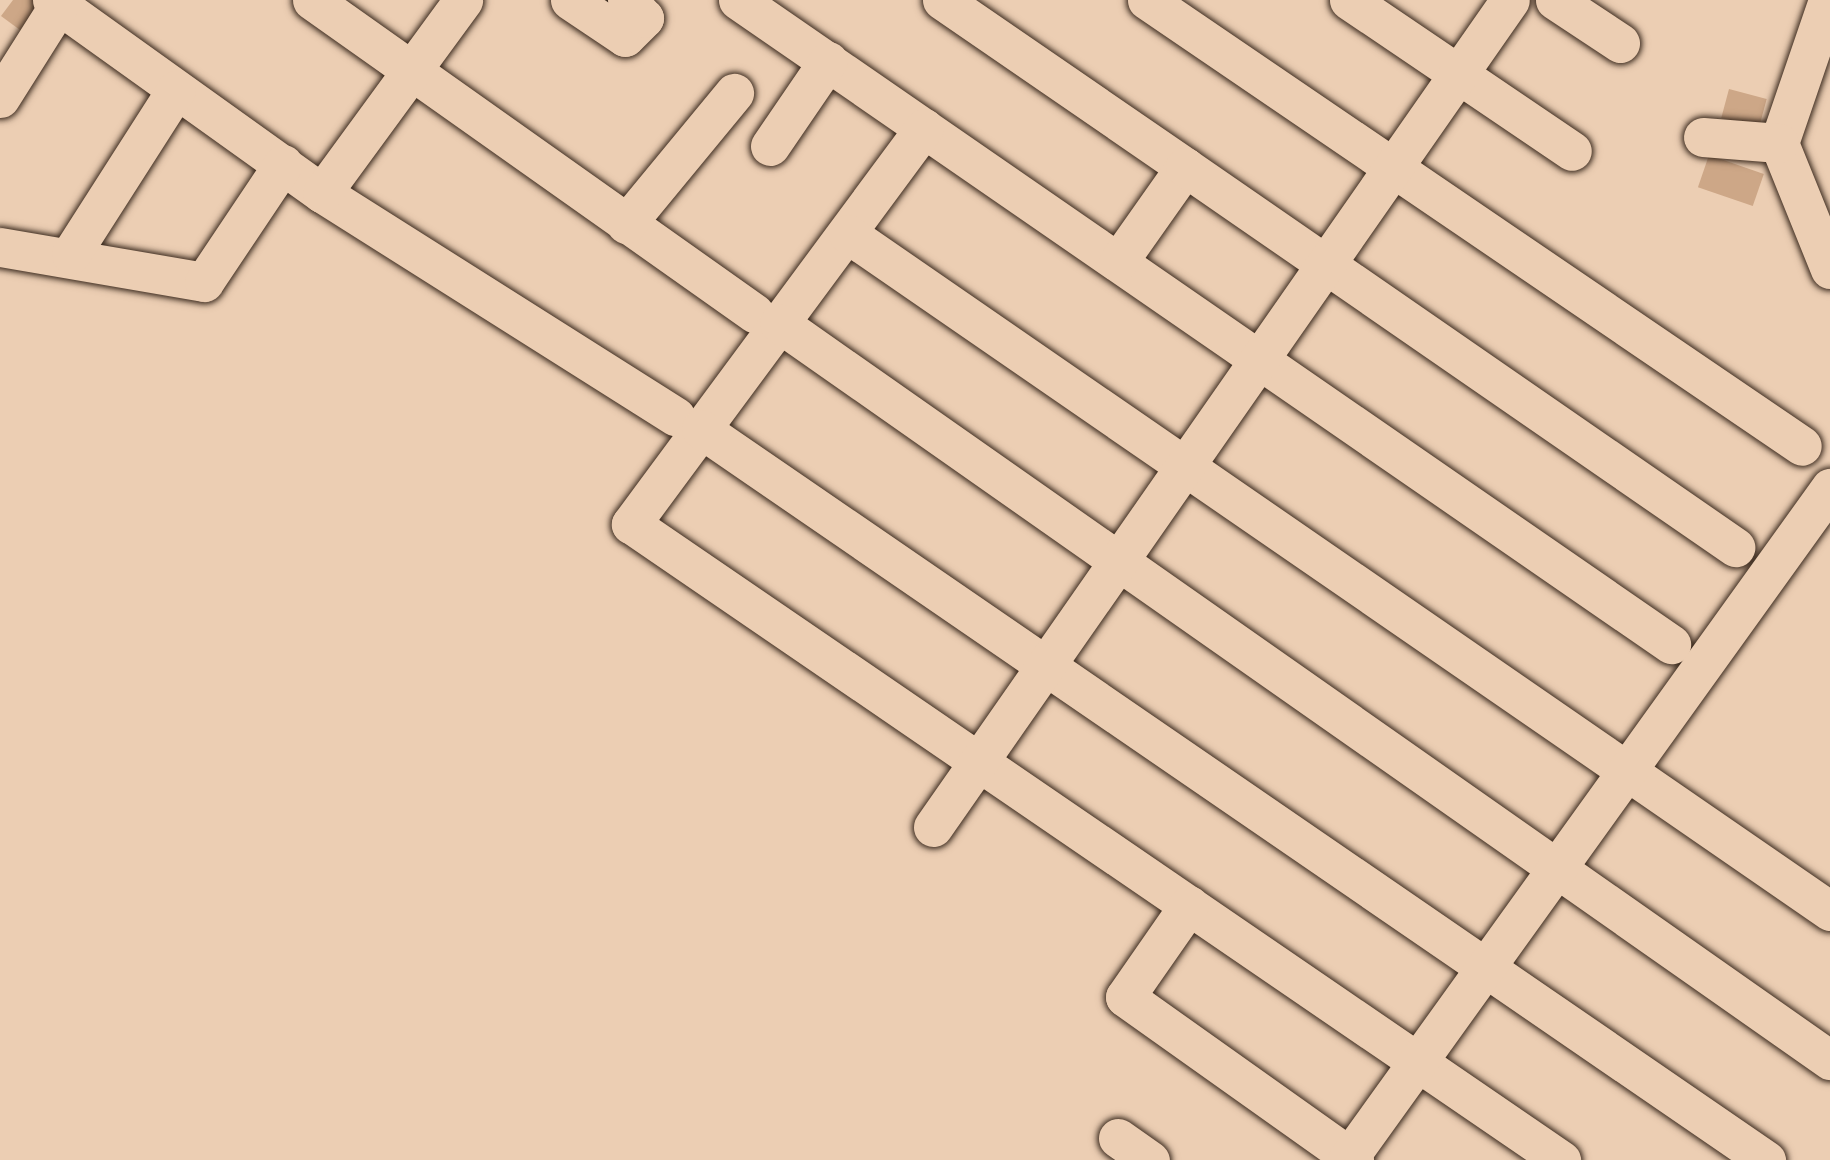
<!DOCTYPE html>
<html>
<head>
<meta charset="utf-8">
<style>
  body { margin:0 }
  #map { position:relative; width:1830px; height:1160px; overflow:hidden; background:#ecceb3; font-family:"Shantell Sans",sans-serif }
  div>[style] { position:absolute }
  .building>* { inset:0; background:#cda787; transform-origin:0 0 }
  .roads { filter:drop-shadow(0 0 3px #3b2a1e) drop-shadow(0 0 3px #3b2a1e) }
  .minor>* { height:39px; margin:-19.5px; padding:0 19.5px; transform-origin:19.5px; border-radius:19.5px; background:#ecceb3 }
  span { translate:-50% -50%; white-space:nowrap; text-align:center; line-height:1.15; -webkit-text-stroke:12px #ecceb3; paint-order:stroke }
</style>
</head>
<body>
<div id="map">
  <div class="building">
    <div style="clip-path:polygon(13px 0,42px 0,20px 30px,1px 16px)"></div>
    <div style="left:1729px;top:89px;width:39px;height:30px;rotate:15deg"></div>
    <div style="left:1709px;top:155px;width:58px;height:34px;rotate:19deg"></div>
  </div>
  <div class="roads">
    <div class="minor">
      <div style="left:52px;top:0;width:332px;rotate:35.6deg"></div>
      <div style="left:322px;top:193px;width:418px;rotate:32.3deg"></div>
      <div style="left:312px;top:0;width:542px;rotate:35.3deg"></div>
      <div style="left:570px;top:0;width:66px;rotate:33.9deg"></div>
      <div style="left:625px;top:37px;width:27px;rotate:-45deg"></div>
      <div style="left:644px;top:18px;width:25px;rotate:-133deg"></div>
      <div style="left:738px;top:0;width:1134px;rotate:34.62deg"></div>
      <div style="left:942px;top:0;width:295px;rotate:34.5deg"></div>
      <div style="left:1185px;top:167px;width:116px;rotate:125.2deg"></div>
      <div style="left:1147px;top:0;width:792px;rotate:34.25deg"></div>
      <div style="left:1349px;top:0;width:269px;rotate:34.1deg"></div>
      <div style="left:1555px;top:0;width:78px;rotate:33.5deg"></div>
      <div style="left:1828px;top:0;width:151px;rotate:108.9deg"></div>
      <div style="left:1779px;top:143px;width:136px;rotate:68deg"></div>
      <div style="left:0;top:98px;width:116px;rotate:-57.7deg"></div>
      <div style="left:924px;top:128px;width:493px;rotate:126.5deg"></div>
      <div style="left:631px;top:524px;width:1127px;rotate:34.37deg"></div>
      <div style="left:1703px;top:137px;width:76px;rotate:4.5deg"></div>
      <div style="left:770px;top:146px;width:103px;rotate:-55.7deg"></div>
      <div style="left:1185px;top:167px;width:669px;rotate:34.64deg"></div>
      <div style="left:322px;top:193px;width:239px;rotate:-53.8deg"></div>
      <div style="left:626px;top:224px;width:170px;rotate:-50.5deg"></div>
      <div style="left:848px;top:234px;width:1193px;rotate:34.58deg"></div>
      <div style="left:0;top:247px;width:207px;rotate:9.7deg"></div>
      <div style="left:204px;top:282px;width:142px;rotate:-56.2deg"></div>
      <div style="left:71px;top:254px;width:195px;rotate:-57.4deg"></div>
      <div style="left:779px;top:323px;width:1284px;rotate:35.04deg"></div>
      <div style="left:701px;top:429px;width:1292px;rotate:34.47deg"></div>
      <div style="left:933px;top:827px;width:1008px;rotate:-55.1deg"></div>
      <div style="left:1189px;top:905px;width:112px;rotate:124.8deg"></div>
      <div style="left:1125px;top:997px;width:281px;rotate:35.4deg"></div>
      <div style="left:1118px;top:1138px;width:39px;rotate:35deg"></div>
      <div style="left:1347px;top:1160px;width:828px;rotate:-54.29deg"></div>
    </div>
  </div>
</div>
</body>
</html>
